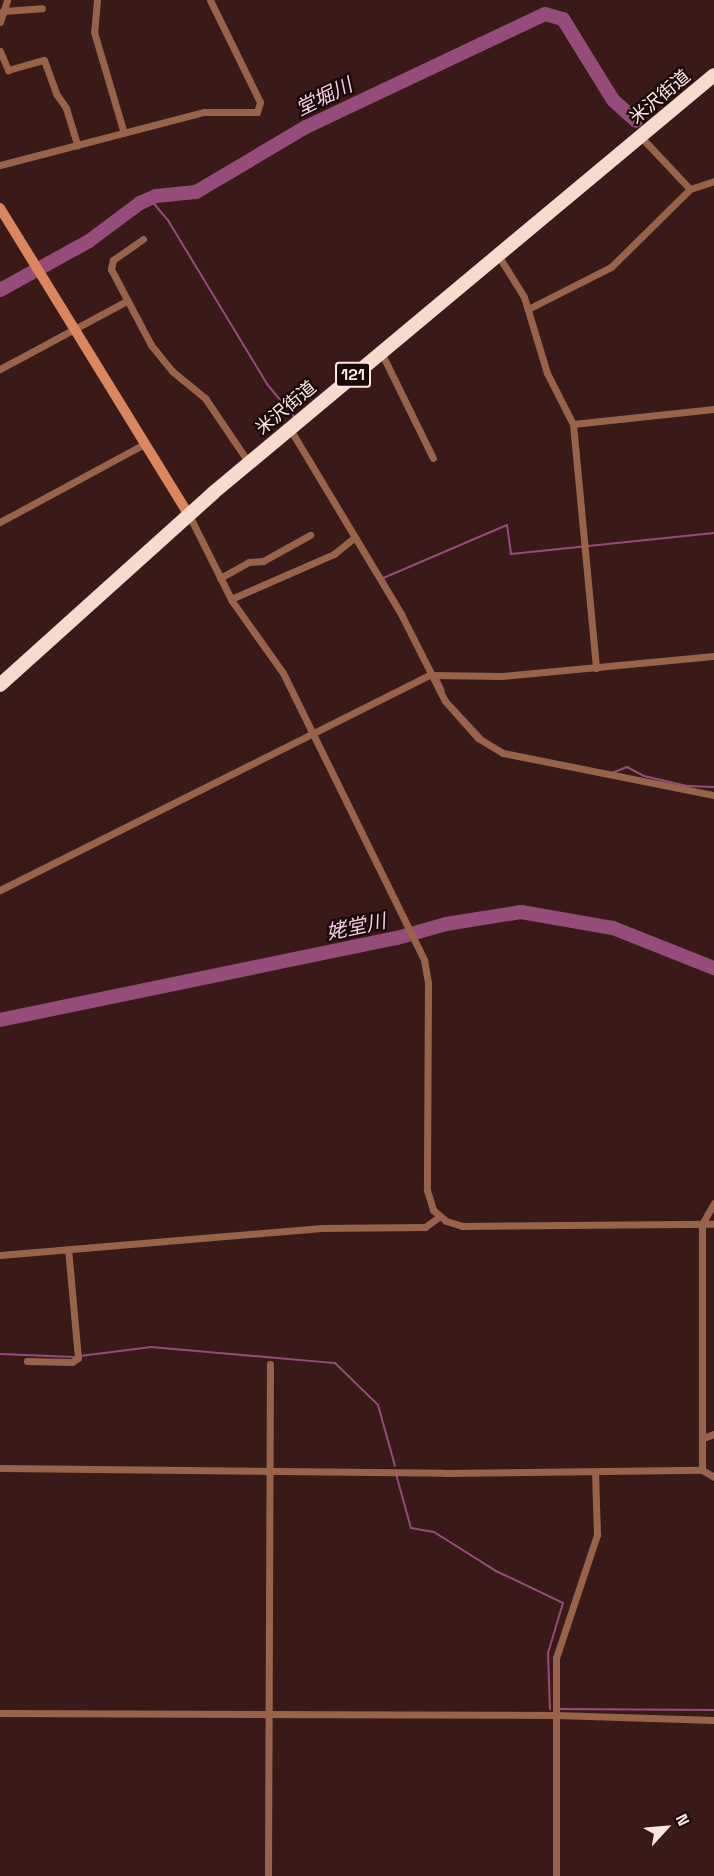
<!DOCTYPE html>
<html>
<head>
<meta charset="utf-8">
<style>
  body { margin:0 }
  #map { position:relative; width:714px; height:1876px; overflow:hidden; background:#391a18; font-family:"Space Grotesk","Noto Sans JP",sans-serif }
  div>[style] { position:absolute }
  .stream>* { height:2px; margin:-1px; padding:0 1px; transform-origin:1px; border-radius:1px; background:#954c7a }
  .river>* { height:14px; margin:-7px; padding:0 7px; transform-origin:7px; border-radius:7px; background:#954c7a }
  .street>* { height:7px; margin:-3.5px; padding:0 3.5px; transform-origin:3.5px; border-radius:3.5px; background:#98634a }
  .secondary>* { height:10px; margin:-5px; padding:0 5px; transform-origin:5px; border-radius:5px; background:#db865c }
  .highway>* { height:14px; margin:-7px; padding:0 7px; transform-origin:7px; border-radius:7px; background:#f5dacd }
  span { translate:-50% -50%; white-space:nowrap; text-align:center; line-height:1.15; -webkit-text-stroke:4.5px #170908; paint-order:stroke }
  .shield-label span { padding:2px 4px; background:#170908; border:2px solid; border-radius:4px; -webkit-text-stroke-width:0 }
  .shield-label { font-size:16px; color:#fde7e5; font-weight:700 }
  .street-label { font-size:18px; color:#fde7e5 }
  .water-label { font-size:20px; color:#f6cbe3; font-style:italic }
  .north { position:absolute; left:636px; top:1798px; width:60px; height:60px; -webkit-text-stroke:4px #170908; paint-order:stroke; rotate:64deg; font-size:16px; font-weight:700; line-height:24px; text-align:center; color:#fde7e5 }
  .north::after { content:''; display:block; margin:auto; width:21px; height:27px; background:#fde7e5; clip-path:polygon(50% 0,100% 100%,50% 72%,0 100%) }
</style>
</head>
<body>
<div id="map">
  <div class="stream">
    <div style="left:150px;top:199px;width:30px;rotate:50deg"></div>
    <div style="left:169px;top:222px;width:189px;rotate:58.8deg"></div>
    <div style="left:267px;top:384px;width:44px;rotate:50.5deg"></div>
    <div style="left:381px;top:579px;width:137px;rotate:-23.2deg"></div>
    <div style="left:507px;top:525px;width:29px;rotate:82deg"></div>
    <div style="left:511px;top:554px;width:204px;rotate:-5.9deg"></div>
    <div style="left:438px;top:678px;width:14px;rotate:65deg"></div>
    <div style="left:453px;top:706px;width:42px;rotate:46.9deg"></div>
    <div style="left:612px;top:773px;width:16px;rotate:-22deg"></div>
    <div style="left:627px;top:767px;width:19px;rotate:28deg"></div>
    <div style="left:644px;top:776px;width:44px;rotate:13.1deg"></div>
    <div style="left:687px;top:786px;width:27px;rotate:2deg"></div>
    <div style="left:0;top:1354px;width:74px;rotate:2.3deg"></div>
    <div style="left:80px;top:1356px;width:72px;rotate:-7.2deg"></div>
    <div style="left:151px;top:1347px;width:185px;rotate:5deg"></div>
    <div style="left:335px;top:1363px;width:60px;rotate:44.3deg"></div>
    <div style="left:378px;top:1405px;width:63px;rotate:74.4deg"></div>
    <div style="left:396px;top:1474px;width:56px;rotate:74.5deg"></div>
    <div style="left:411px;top:1528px;width:23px;rotate:10deg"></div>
    <div style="left:434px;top:1532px;width:73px;rotate:32.2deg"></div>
    <div style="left:496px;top:1571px;width:74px;rotate:25.5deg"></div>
    <div style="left:563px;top:1603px;width:52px;rotate:106.7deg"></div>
    <div style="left:548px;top:1653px;width:56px;rotate:88deg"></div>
    <div style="left:558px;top:1709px;width:156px;rotate:0.4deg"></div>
  </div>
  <div class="river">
    <div style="left:0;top:290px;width:102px;rotate:-28.8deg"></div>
    <div style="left:89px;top:241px;width:64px;rotate:-36.7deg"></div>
    <div style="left:140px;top:203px;width:17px;rotate:-24deg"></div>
    <div style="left:156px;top:196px;width:40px;rotate:-5.7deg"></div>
    <div style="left:196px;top:192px;width:128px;rotate:-30.6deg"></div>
    <div style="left:306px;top:127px;width:264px;rotate:-25.3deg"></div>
    <div style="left:545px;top:14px;width:19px;rotate:16deg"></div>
    <div style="left:563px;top:19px;width:95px;rotate:58.3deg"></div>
    <div style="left:613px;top:100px;width:31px;rotate:42deg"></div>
    <div style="left:0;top:1020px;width:405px;rotate:-11.7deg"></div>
    <div style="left:397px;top:938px;width:51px;rotate:-15.9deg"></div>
    <div style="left:446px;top:924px;width:76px;rotate:-9.1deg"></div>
    <div style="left:521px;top:912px;width:93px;rotate:9.9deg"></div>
    <div style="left:613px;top:928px;width:109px;rotate:21.6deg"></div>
  </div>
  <div class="street">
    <div style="left:97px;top:0;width:32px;rotate:95deg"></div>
    <div style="left:94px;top:32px;width:105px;rotate:73.5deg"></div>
    <div style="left:3px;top:11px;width:39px;rotate:-4deg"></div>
    <div style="left:0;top:22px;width:23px;rotate:-72deg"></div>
    <div style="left:0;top:51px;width:21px;rotate:67deg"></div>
    <div style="left:8px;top:70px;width:37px;rotate:-16deg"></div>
    <div style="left:44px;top:60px;width:37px;rotate:70deg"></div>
    <div style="left:57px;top:95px;width:16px;rotate:55deg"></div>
    <div style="left:66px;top:108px;width:39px;rotate:73deg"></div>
    <div style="left:640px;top:136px;width:73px;rotate:46.7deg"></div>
    <div style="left:0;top:165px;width:211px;rotate:-14.6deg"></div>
    <div style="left:204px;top:112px;width:53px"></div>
    <div style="left:257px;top:112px;width:10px;rotate:-73deg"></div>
    <div style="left:260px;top:102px;width:114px;rotate:-116.1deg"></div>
    <div style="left:143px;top:239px;width:37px;rotate:145deg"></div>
    <div style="left:113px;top:260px;width:9px;rotate:103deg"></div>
    <div style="left:111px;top:269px;width:86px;rotate:62.2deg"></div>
    <div style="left:151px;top:345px;width:33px;rotate:51deg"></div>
    <div style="left:172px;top:371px;width:43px;rotate:39.3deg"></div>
    <div style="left:205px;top:398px;width:78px;rotate:55.9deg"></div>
    <div style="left:498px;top:255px;width:49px;rotate:58.2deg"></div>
    <div style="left:524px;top:297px;width:79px;rotate:73.2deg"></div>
    <div style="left:547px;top:373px;width:57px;rotate:63deg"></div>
    <div style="left:573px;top:424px;width:245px;rotate:84.6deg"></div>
    <div style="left:530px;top:308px;width:91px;rotate:-26.8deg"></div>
    <div style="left:611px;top:267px;width:111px;rotate:-44.6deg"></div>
    <div style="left:690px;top:189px;width:25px;rotate:-18deg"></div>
    <div style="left:381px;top:352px;width:118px;rotate:63.9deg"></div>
    <div style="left:0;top:369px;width:144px;rotate:-28.2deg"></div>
    <div style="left:573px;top:424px;width:142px;rotate:-6.1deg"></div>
    <div style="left:290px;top:429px;width:216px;rotate:59deg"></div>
    <div style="left:401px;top:614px;width:97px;rotate:63.2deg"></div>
    <div style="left:445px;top:701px;width:50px;rotate:48.3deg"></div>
    <div style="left:478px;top:738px;width:29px;rotate:31deg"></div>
    <div style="left:503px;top:753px;width:215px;rotate:11.3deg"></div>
    <div style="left:189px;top:515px;width:96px;rotate:63.4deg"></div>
    <div style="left:232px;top:601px;width:88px;rotate:54.7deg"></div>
    <div style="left:283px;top:673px;width:320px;rotate:63.8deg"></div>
    <div style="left:424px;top:960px;width:23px;rotate:80deg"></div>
    <div style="left:428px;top:983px;width:207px;rotate:90.3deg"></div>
    <div style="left:427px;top:1190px;width:21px;rotate:73deg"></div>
    <div style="left:433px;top:1210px;width:17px;rotate:40deg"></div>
    <div style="left:446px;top:1221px;width:17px;rotate:17deg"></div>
    <div style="left:462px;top:1226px;width:252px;rotate:-0.5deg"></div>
    <div style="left:0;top:522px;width:164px;rotate:-28.4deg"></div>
    <div style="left:220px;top:578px;width:33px;rotate:-29deg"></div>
    <div style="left:249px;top:562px;width:14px;rotate:-4deg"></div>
    <div style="left:263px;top:561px;width:54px;rotate:-29deg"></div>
    <div style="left:231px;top:599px;width:112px;rotate:-23.6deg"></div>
    <div style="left:334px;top:554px;width:26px;rotate:-39deg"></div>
    <div style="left:0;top:890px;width:481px;rotate:-26.6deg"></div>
    <div style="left:430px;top:675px;width:72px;rotate:0.8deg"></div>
    <div style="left:502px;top:676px;width:213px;rotate:-5.4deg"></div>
    <div style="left:0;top:1255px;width:323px;rotate:-4.8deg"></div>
    <div style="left:322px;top:1228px;width:103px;rotate:-0.6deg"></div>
    <div style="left:425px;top:1227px;width:17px;rotate:-36deg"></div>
    <div style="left:27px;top:1361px;width:45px;rotate:1.3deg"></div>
    <div style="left:72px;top:1362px;width:7px;rotate:-34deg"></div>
    <div style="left:78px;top:1358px;width:109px;rotate:-95.2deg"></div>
    <div style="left:703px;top:1438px;width:12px;rotate:-20deg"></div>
    <div style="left:0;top:1468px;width:444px;rotate:0.6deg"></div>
    <div style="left:444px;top:1473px;width:258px;rotate:-0.7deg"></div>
    <div style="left:702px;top:1470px;width:14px;rotate:30deg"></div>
    <div style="left:702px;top:1470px;width:246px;rotate:-90deg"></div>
    <div style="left:702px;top:1224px;width:24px;rotate:-60deg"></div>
    <div style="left:0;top:1713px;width:556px;rotate:0.21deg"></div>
    <div style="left:556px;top:1715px;width:158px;rotate:1.8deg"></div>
    <div style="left:268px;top:1876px;width:512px;rotate:-89.78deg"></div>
    <div style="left:556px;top:1876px;width:218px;rotate:-90deg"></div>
    <div style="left:556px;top:1658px;width:130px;rotate:-71.6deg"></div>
    <div style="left:597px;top:1535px;width:63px;rotate:-91.8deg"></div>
  </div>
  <div class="secondary">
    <div style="left:0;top:208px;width:361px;rotate:58.4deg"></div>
  </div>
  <div class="highway">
    <div style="left:0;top:685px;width:287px;rotate:-42deg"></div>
    <div style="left:213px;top:493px;width:652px;rotate:-39.84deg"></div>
  </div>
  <div class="shield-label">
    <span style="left:353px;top:375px">121</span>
  </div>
  <div class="street-label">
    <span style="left:660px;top:97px;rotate:-40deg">米沢街道</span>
    <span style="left:286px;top:408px;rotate:-40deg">米沢街道</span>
  </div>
  <div class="water-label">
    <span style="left:324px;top:97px;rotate:-26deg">堂堀川</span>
    <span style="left:356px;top:927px;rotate:-12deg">姥堂川</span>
  </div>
  <div class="north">N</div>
</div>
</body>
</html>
